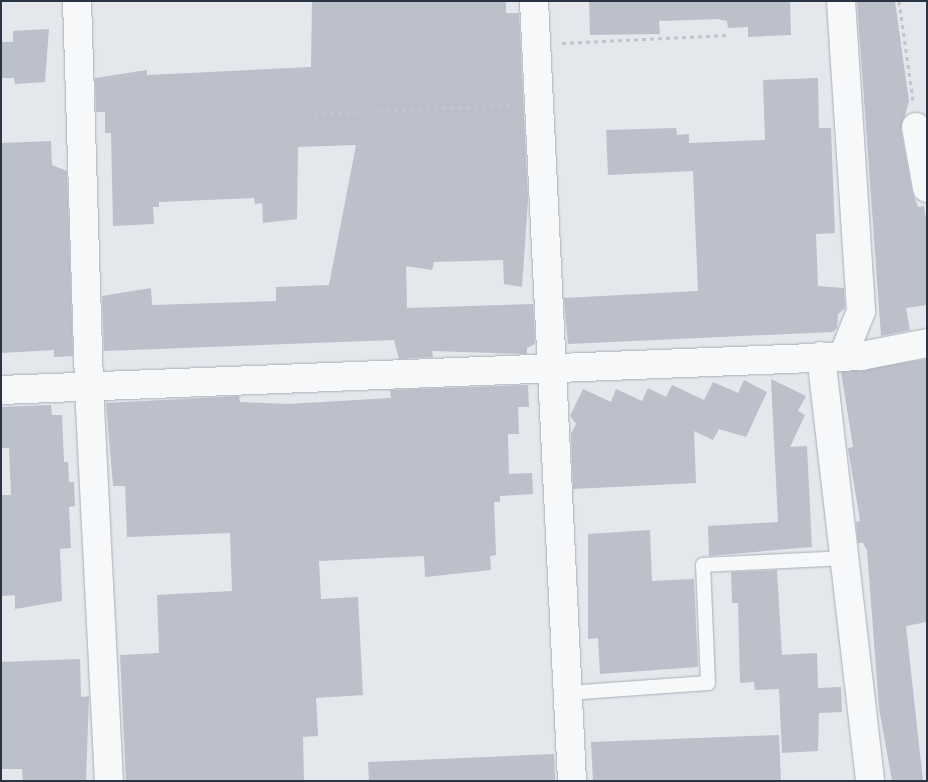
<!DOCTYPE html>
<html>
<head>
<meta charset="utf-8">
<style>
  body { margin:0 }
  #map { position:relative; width:928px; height:782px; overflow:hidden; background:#e4e7ec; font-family:"Fira Sans Condensed",sans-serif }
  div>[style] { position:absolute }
  .building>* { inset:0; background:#bbc0ca }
  .path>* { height:3px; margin-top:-1.5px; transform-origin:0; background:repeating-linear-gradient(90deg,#c2c5cb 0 4px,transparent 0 8px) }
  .roads { filter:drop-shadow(0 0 1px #a9aeb7) drop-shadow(0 0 1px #a9aeb7) }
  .lane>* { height:14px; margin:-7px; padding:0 7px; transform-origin:7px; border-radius:7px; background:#f7f8fa }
  .street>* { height:28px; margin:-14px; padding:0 14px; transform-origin:14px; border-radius:14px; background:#f7f8fa }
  span { translate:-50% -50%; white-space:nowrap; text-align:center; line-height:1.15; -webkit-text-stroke:4px #f4f6f9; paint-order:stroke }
  .frame { position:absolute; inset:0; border:2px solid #2b3445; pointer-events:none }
</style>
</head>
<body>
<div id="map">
  <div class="building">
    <div style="clip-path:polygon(312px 1px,506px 1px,506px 13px,519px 13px,528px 200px,522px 287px,504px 284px,503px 260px,434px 262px,432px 270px,406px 266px,407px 308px,533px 304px,535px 344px,527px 348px,527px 354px,432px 351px,433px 357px,399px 359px,394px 340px,104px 351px,102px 296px,151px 288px,152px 305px,276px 301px,276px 287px,329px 285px,356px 145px,298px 147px,297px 219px,263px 223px,262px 203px,255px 204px,254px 198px,159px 202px,159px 207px,153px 207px,154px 224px,113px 226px,111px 133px,105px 133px,105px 112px,96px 112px,95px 78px,147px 70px,147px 75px,311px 67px)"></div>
    <div style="clip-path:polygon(589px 1px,790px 1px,791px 35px,748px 37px,748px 27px,728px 28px,727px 21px,717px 19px,659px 21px,660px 34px,590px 35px)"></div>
    <div style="clip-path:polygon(857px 1px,895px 1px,909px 101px,901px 130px,912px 191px,918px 207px,924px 206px,927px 224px,927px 305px,906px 308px,910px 330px,881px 336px)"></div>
    <div style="clip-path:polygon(49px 29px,45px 82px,15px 84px,14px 78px,1px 78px,1px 42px,13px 42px,13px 31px)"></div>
    <div style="clip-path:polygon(818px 78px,819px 128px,831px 128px,835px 233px,816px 234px,818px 286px,844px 288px,845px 308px,838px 314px,837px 328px,833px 332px,568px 344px,564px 298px,698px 291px,693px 171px,608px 175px,606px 130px,676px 128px,677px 135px,689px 134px,689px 143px,765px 140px,763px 80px)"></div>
    <div style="clip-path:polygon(51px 141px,52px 165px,67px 171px,73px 356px,54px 357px,54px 350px,1px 353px,1px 143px)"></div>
    <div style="clip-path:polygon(927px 359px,927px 622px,906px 626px,923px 781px,892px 781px,879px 708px,867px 550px,863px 543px,858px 543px,856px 522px,860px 521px,848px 448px,853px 447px,841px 372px)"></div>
    <div style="clip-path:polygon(771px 379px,806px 396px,798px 411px,805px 415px,790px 447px,807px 446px,812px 547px,709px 556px,708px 526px,778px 522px)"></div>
    <div style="clip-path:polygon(744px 380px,767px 392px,746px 437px,719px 429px,713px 440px,694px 431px,696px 483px,573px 489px,571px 434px,576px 424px,570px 416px,583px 389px,611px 402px,616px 389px,642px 401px,648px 388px,666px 397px,672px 385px,704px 400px,713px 382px,738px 393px)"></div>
    <div style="clip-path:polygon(528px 385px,529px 407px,518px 407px,519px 434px,508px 434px,509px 474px,532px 473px,533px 494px,500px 496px,500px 502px,494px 502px,496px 555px,490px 556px,491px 570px,425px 577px,424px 556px,319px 561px,321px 599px,358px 597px,363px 695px,316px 698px,318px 736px,303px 737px,304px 781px,126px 781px,120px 655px,159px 653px,157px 595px,232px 591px,230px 533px,127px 537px,125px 486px,113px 486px,106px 403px,239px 396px,240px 402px,287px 404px,391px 398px,390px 390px)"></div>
    <div style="clip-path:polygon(51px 405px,52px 415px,62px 415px,64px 462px,68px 462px,69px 482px,74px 482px,75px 506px,69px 507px,71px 548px,60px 549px,62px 601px,15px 609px,15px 595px,1px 596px,1px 495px,11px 495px,9px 448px,1px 448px,1px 407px)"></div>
    <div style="clip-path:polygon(650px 530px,652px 581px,694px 579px,698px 667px,600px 674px,598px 638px,588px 639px,588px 534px)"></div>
    <div style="clip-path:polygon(777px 570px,782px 655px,817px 653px,818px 688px,841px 687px,842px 712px,819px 713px,818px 751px,782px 753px,779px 689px,755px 690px,754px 682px,740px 683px,738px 603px,732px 603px,731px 572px)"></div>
    <div style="clip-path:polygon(80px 659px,81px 697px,89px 696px,86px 781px,23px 781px,22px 769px,1px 769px,1px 662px)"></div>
    <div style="clip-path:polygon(779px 735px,781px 781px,593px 781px,591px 742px)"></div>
    <div style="clip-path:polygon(554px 754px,555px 781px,369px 781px,368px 762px)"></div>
  </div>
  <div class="path">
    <div style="left:899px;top:1px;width:101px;rotate:82deg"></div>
    <div style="left:562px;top:43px;width:166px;rotate:-2.8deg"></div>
    <div style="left:314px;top:114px;width:200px;rotate:-2.6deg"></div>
  </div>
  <div class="roads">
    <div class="lane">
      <div style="left:568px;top:693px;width:140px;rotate:-4.1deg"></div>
      <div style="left:708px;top:683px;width:118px;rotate:-92.4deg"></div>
      <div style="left:703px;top:565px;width:142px;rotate:-2.8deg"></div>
    </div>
    <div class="street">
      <div style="left:77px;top:1px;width:406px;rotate:88.2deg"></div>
      <div style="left:90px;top:407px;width:374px;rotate:87.1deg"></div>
      <div style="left:534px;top:1px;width:781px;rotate:87.21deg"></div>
      <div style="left:841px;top:1px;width:311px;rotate:86.3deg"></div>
      <div style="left:861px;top:311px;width:48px;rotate:111.8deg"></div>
      <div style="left:916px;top:127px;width:62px;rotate:79.8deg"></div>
      <div style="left:821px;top:356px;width:428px;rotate:83.4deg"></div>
      <div style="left:1px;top:390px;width:861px;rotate:-2.26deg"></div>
      <div style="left:861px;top:356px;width:67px;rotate:-11.1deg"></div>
    </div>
  </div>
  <div class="frame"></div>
</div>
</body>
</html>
